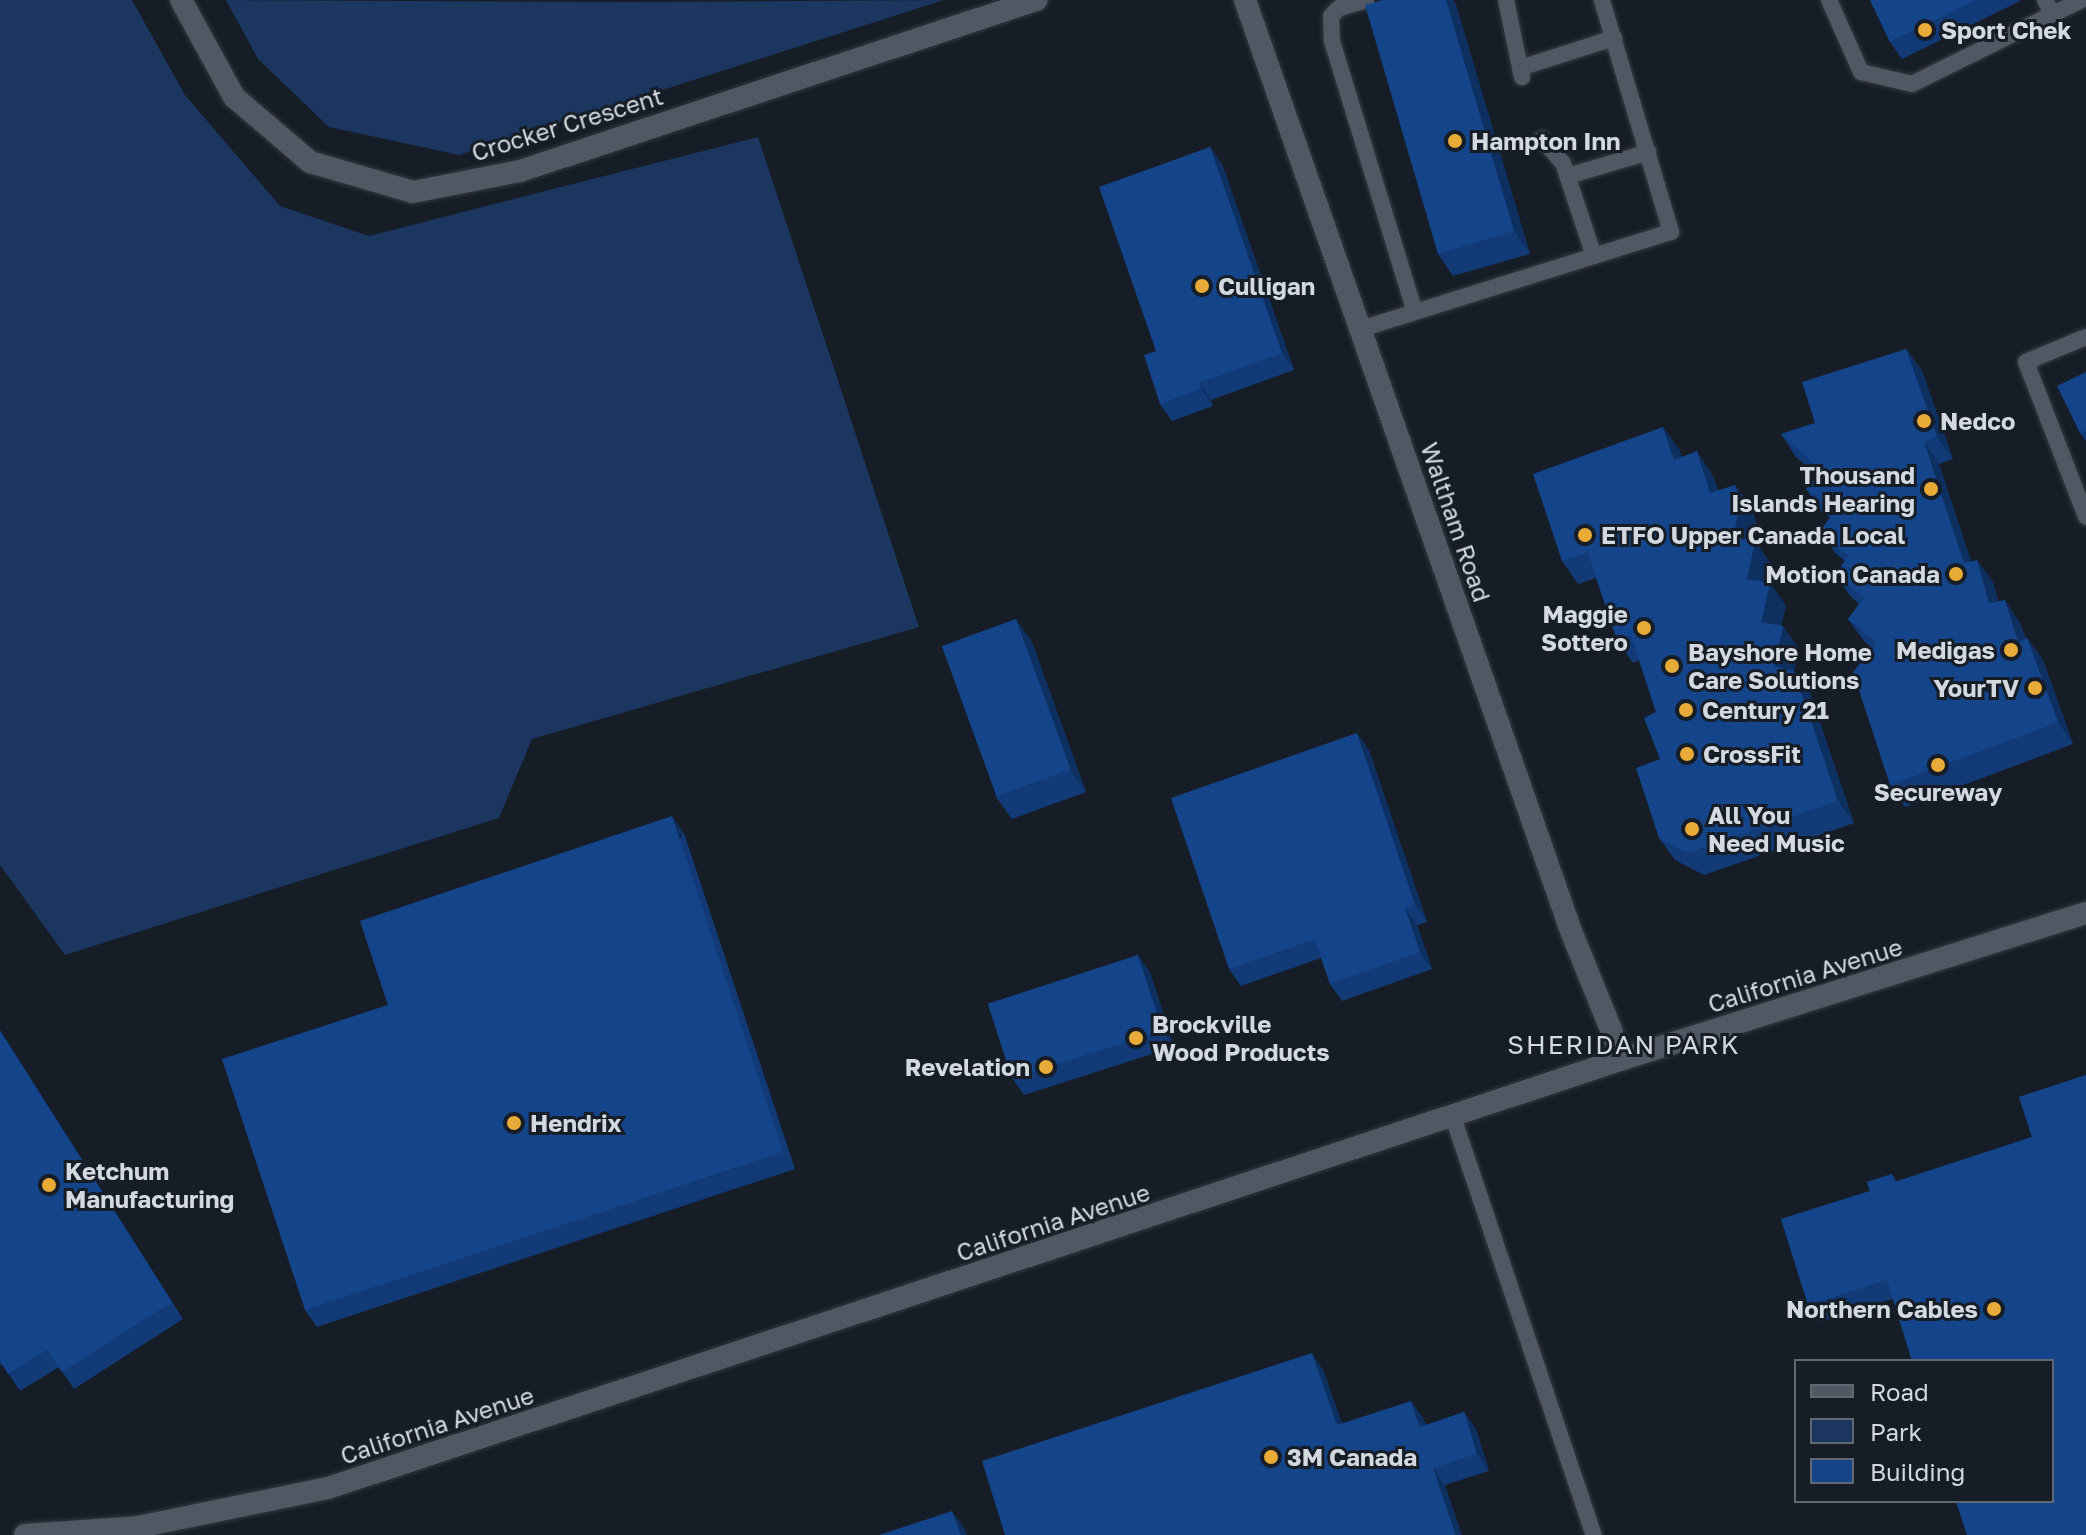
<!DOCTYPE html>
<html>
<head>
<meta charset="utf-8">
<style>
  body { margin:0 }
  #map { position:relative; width:2086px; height:1535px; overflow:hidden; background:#161d27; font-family:"Golos Text",sans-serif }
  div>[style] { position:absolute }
  .green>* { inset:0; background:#1b365f }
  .roads { filter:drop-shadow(0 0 2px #353941) drop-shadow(0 0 2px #353941) }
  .service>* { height:16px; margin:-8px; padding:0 8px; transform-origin:8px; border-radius:8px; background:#505863 }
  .minor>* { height:22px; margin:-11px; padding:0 11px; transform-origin:11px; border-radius:11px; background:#505863 }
  .tertiary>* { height:22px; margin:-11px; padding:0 11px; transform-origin:11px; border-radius:11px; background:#505863 }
  .wall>* { inset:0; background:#113a77 }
  .shaded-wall>* { inset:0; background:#0e3061; transform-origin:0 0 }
  .building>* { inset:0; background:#14448a; transform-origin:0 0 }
  .dots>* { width:22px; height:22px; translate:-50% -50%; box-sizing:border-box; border:4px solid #161d27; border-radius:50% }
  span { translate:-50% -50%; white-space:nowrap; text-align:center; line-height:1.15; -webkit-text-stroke:6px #161d27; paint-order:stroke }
  .poi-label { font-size:24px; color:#d4d9e0; font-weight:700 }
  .left { translate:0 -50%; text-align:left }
  .right { translate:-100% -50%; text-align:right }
  .street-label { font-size:24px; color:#d4d9e0 }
  .neighbourhood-label { font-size:26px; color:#d4d9e0; letter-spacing:2px }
  .legend { position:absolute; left:1794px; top:1359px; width:260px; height:144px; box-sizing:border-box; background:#161d27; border:2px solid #626871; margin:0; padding:10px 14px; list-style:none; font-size:24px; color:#d4d9e0 }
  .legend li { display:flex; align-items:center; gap:16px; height:40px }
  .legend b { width:40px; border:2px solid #626871 }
</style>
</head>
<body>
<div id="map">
  <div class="green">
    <div style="clip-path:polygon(0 0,132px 0,185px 95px,280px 206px,369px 236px,758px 137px,919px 627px,532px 739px,499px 818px,65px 955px,0 865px)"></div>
    <div style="clip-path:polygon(226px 0,630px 2px,944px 0,459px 155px,329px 127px,258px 59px)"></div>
  </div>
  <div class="roads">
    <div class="service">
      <div style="left:1366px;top:0;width:28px;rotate:163deg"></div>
      <div style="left:1339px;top:8px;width:11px;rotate:135deg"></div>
      <div style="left:1331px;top:16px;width:25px;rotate:88deg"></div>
      <div style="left:1332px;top:41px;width:283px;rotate:73deg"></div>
      <div style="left:1506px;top:0;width:79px;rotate:78.3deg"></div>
      <div style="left:1829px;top:0;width:79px;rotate:66deg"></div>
      <div style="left:1861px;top:72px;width:52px;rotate:13.2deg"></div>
      <div style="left:1912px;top:84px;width:189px;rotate:-26.4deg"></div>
      <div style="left:2045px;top:0;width:16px;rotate:63deg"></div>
      <div style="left:1520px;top:68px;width:99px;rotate:-17.7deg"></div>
      <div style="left:1542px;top:139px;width:32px;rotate:49deg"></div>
      <div style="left:1563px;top:163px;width:98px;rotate:71.6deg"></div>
      <div style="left:1568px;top:176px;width:84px;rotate:-16.5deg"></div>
      <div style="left:1361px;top:329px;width:325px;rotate:-17.4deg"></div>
      <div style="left:1671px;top:232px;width:242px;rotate:-106.6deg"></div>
      <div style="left:2086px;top:337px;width:65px;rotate:157.4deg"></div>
      <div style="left:2026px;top:362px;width:166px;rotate:68.8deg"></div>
      <div style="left:1453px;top:1117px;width:441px;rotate:71.4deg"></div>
    </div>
    <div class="minor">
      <div style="left:181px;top:0;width:111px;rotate:61.3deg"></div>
      <div style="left:234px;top:97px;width:100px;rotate:40.5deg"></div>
      <div style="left:310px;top:162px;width:107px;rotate:16.2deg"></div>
      <div style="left:413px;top:192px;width:109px;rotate:-11.1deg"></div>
      <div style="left:520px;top:171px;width:544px;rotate:-18.33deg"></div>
      <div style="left:1245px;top:0;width:986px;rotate:70.7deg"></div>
      <div style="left:1571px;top:931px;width:138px;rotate:67.9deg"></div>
    </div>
    <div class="tertiary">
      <div style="left:25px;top:1535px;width:113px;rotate:-4deg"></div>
      <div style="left:138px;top:1527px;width:194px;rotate:-11.6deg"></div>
      <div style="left:328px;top:1488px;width:1364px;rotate:-18.33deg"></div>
      <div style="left:1623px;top:1059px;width:485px;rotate:-17.5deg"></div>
    </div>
  </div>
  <div class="wall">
    <div style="clip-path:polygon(1383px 0,1453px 0,1456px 5px,1530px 254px,1453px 276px,1438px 254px)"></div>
    <div style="clip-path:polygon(1870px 0,2019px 0,2020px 1px,1902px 59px,1890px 42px)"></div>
    <div style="clip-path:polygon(1210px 147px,1222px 164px,1294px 370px,1211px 400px,1213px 406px,1172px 421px,1160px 404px,1156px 351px)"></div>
    <div style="clip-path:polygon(1906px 349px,1922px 371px,1953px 459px,1939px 464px,1971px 561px,1993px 582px,1998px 602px,2020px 623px,2026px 639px,2027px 638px,2043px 660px,2073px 744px,1905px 807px,1890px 785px,1873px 649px,1864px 641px,1848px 619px,1859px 604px,1851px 597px,1835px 575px,1845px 561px,1835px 553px,1820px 531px,1830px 518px,1821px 511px,1806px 489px,1817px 475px,1796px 457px,1781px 434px,1815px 423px)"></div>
    <div style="clip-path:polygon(2086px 372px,2086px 441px,2080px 433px)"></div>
    <div style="clip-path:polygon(1679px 449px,1681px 457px,1712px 474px,1718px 490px,1751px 507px,1757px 525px,1753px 541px,1755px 541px,1770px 563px,1766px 583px,1770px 583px,1786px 606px,1781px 626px,1783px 626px,1799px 649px,1794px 671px,1810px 693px,1854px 823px,1704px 875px,1675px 860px,1659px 838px,1660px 759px,1656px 712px,1639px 660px,1633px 663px,1617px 640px,1596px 578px,1578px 584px,1562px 561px)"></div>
    <div style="clip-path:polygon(1032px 642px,1086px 792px,1012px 819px,996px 797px)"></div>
    <div style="clip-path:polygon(1369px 750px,1427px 922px,1417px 925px,1432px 969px,1342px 1001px,1330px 984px,1321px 958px,1241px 986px,1229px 969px)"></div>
    <div style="clip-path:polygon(684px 833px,795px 1169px,317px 1327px,305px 1310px)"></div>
    <div style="clip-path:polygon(1150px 972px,1174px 1047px,1024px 1095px,1012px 1078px)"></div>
    <div style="clip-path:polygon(0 1030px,183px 1319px,74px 1389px,59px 1367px,20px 1391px,2px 1364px,0 1365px)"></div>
    <div style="clip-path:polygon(2086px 1075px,2086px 1535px,1967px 1535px,1956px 1501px,2052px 1501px,2052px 1361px,1912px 1361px,1893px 1299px,1820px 1322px,1808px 1305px,1781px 1219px,1870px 1191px,1867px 1182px,1892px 1174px,1897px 1182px,2032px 1137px,2019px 1097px)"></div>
    <div style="clip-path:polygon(1323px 1370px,1342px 1424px,1423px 1418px,1426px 1425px,1464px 1412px,1476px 1429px,1489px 1471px,1445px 1485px,1005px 1535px)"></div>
  </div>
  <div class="shaded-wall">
    <div style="clip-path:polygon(1446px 0,1453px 0,1456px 5px,1530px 254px,1514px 231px)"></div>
    <div style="clip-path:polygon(1210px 147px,1222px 164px,1294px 370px,1282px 353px)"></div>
    <div style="clip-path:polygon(1906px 349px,1922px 371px,1953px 459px,1937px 437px)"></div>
    <div style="clip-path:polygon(1199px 383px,1211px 400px,1213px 406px,1201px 389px)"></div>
    <div style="clip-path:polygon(1663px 427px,1679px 449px,1690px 482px,1674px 460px)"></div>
    <div style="clip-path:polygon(1924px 442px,1939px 464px,1979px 585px,1964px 563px)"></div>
    <div style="clip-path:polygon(1697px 451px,1712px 474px,1726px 515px,1710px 493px)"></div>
    <div style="clip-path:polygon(1735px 485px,1751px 507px,1757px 525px,1748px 558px,1733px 536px)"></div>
    <div style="clip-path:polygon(1755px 541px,1770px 563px,1762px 602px,1747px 579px)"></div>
    <div style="clip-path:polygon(1977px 560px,1993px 582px,2005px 625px,1989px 603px)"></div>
    <div style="clip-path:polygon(1770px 583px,1786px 606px,1776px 644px,1761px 622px)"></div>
    <div style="clip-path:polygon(2005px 600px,2020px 623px,2034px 664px,2018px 642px)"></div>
    <div style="clip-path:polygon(1016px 619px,1032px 642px,1086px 792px,1070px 770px)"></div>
    <div style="clip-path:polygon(1783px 626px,1799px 649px,1790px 688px,1774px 666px)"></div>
    <div style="clip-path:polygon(2027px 638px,2043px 660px,2073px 744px,2058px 722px)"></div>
    <div style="clip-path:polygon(1794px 671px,1810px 693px,1854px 823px,1838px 801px)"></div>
    <div style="clip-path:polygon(1357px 733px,1369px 750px,1427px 922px,1415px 905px)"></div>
    <div style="left:672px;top:816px;width:21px;height:354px;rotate:55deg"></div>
    <div style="clip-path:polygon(1405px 908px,1417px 925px,1432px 969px,1420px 952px)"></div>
    <div style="clip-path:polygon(1138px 955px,1150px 972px,1174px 1047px,1162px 1030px)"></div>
    <div style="clip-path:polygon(0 1030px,9px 1044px,183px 1319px,172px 1302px)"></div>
    <div style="clip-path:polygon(1312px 1353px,1323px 1370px,1349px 1442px,1337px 1425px)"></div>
    <div style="clip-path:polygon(1411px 1401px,1423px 1418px,1432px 1444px,1420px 1427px)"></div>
    <div style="clip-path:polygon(1464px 1412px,1476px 1429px,1489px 1471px,1477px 1454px)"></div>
    <div style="clip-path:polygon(1433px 1468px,1445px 1485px,1462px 1535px,1456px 1535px)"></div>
    <div style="clip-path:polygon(952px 1511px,964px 1528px,967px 1535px,961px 1535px)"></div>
  </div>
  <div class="building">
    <div style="clip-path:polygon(1383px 0,1446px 0,1514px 231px,1438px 254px,1365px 5px)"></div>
    <div style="clip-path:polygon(1870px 0,1976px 0,1890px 42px)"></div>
    <div style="clip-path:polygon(1210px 147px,1282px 353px,1199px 383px,1201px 389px,1160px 404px,1144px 355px,1156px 351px,1099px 187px)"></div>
    <div style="clip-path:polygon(1906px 349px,1937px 437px,1924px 442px,1964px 563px,1977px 560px,1989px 603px,2005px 600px,2018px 642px,2027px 638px,2058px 722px,1890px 785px,1853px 672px,1877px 643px,1848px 619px,1864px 598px,1835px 575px,1848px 556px,1820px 531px,1835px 511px,1806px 489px,1821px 470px,1781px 434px,1815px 423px,1802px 382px)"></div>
    <div style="clip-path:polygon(2086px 372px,2086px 430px,2080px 433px,2057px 386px)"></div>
    <div style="clip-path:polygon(1663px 427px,1674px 460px,1697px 451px,1710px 493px,1735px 485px,1741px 503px,1733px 536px,1755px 541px,1747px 579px,1770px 583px,1761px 622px,1783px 626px,1774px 666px,1794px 671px,1838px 801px,1688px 853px,1659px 838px,1636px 768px,1660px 759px,1644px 718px,1656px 712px,1631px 636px,1617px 640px,1588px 553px,1562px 561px,1533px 474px)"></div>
    <div style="left:1016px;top:619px;width:160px;height:79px;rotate:70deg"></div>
    <div style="clip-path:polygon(1357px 733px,1415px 905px,1405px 908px,1420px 952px,1330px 984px,1315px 939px,1229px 969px,1171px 798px)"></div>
    <div style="clip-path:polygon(672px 816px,783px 1152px,305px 1310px,222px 1059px,388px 1005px,360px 921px)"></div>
    <div style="left:1138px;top:955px;width:79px;height:158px;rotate:72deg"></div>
    <div style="clip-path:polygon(0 1031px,172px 1302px,62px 1372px,47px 1350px,8px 1374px,0 1361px)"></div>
    <div style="clip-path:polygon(2086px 1075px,2086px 1535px,1967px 1535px,1956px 1501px,2052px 1501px,2052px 1361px,1912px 1361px,1887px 1280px,1808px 1305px,1781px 1219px,1870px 1191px,1867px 1182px,1892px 1174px,1894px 1182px,2032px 1137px,2019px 1097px)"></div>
    <div style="clip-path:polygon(1312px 1353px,1337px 1425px,1411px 1401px,1420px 1427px,1464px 1412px,1477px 1454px,1433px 1468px,1456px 1535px,1005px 1535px,982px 1461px)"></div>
    <div style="clip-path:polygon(952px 1511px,961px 1535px,879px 1535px)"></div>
  </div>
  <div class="dots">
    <div style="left:1925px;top:30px;background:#e9ab38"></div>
    <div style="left:1455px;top:141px;background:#e9ab38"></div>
    <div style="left:1202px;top:286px;background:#e9ab38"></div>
    <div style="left:1924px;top:421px;background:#e9ab38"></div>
    <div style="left:1931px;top:489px;background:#e9ab38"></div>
    <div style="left:1585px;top:535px;background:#e9ab38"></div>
    <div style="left:1956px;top:574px;background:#e9ab38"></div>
    <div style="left:1644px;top:628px;background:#e9ab38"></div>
    <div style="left:2011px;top:650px;background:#e9ab38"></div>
    <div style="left:1672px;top:666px;background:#e9ab38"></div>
    <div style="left:2035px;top:688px;background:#e9ab38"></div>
    <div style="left:1686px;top:710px;background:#e9ab38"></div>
    <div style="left:1687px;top:754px;background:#e9ab38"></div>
    <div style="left:1938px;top:765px;background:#e9ab38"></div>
    <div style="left:1692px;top:829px;background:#e9ab38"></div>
    <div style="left:1136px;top:1038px;background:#e9ab38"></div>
    <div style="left:1046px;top:1067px;background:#e9ab38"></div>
    <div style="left:514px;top:1123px;background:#e9ab38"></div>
    <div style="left:49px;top:1185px;background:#e9ab38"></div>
    <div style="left:1994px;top:1309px;background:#e9ab38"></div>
    <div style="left:1271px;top:1457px;background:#e9ab38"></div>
  </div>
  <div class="poi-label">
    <span class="left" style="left:1941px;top:30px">Sport Chek</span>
    <span class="left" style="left:1471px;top:141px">Hampton Inn</span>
    <span class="left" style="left:1218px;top:286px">Culligan</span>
    <span class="left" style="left:1940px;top:421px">Nedco</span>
    <span class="right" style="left:1915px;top:489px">Thousand<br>Islands Hearing</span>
    <span class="left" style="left:1601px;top:535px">ETFO Upper Canada Local</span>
    <span class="right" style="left:1940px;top:574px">Motion Canada</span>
    <span class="right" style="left:1628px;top:628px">Maggie<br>Sottero</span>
    <span class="right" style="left:1995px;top:650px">Medigas</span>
    <span class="left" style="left:1688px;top:666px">Bayshore Home<br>Care Solutions</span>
    <span class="right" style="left:2019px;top:688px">YourTV</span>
    <span class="left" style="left:1702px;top:710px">Century 21</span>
    <span class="left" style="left:1703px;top:754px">CrossFit</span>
    <span style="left:1938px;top:792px">Secureway</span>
    <span class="left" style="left:1708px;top:829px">All You<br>Need Music</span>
    <span class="left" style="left:1152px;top:1038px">Brockville<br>Wood Products</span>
    <span class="right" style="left:1030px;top:1067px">Revelation</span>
    <span class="left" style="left:530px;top:1123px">Hendrix</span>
    <span class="left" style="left:65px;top:1185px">Ketchum<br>Manufacturing</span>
    <span class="right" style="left:1978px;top:1309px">Northern Cables</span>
    <span class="left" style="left:1287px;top:1457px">3M Canada</span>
  </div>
  <div class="street-label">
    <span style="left:567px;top:124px;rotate:-17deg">Crocker Crescent</span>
    <span style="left:1456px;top:522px;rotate:71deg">Waltham Road</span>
    <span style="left:1805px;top:975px;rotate:-17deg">California Avenue</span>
    <span style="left:1053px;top:1222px;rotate:-18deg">California Avenue</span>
    <span style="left:437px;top:1425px;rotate:-18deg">California Avenue</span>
  </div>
  <div class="neighbourhood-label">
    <span style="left:1624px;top:1045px">SHERIDAN PARK</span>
  </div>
  <ul class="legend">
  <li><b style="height:10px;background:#505863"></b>Road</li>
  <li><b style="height:22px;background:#1b365f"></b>Park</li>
  <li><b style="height:22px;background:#14448a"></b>Building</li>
  </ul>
</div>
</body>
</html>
